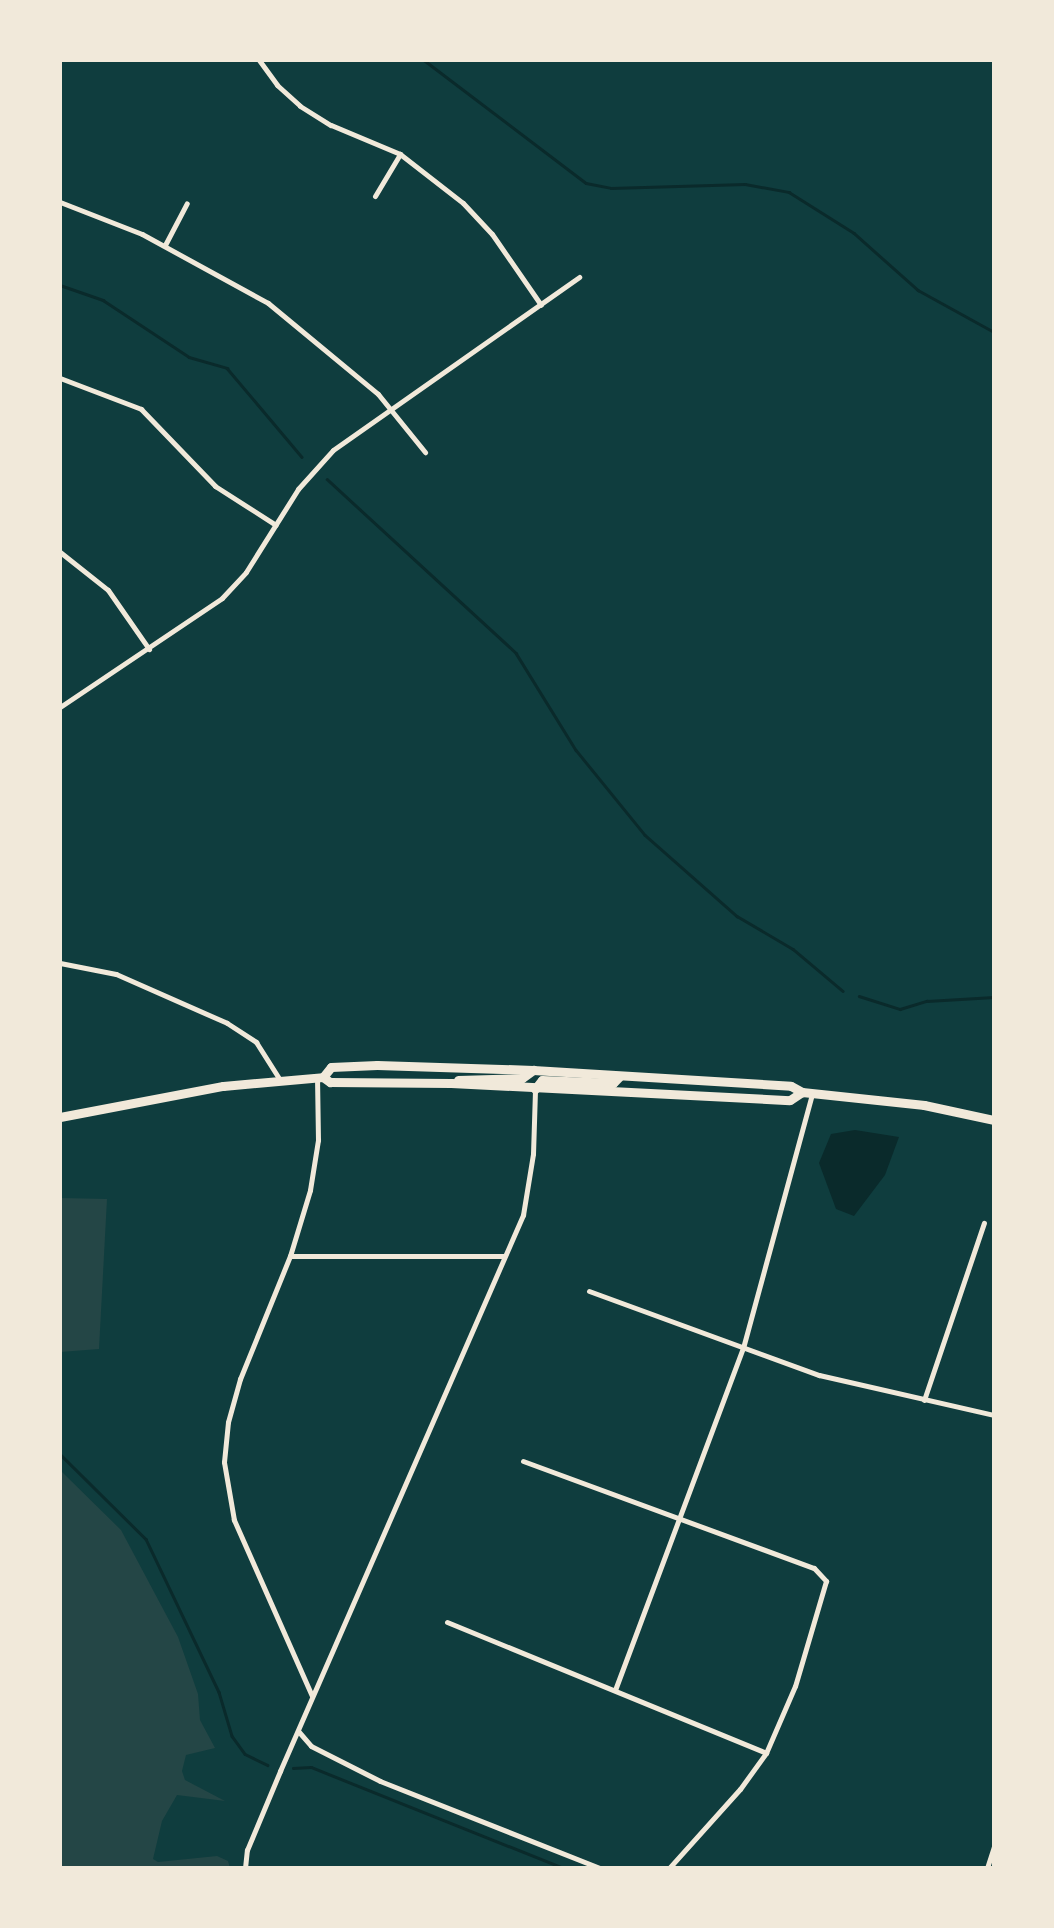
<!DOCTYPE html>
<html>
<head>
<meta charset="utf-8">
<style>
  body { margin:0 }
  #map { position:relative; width:1054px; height:1928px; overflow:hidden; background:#0f3d3e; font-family:Roboto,sans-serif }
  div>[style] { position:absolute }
  .green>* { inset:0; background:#244646 }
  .water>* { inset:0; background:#0a2a2b }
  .stream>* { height:2.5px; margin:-1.25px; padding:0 1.25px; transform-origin:1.25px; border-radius:1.25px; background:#0a2a2b }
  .minor>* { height:5px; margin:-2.5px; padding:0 2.5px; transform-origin:2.5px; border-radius:2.5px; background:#f1e9da }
  .trunk>* { height:9px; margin:-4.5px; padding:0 4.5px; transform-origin:4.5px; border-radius:4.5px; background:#f1e9da }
  span { translate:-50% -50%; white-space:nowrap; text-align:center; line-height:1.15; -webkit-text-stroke:8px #f1e9da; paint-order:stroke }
  .frame { position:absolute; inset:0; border:62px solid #f1e9da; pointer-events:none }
</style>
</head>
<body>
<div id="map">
  <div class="green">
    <div style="clip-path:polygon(60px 1198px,107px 1199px,99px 1349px,60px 1352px)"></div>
    <div style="clip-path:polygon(60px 1470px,121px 1530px,178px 1637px,198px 1694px,200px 1720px,215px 1748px,186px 1755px,182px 1771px,185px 1780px,225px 1801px,177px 1795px,162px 1821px,153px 1859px,158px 1862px,217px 1856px,228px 1861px,230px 1868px,60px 1868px)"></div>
  </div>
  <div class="water">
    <div style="clip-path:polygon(855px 1130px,899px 1137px,885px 1175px,854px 1216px,836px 1209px,819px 1163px,831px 1134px)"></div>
  </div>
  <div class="stream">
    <div style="left:424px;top:60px;width:203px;rotate:37.2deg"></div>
    <div style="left:586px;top:183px;width:25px;rotate:11deg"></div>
    <div style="left:611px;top:188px;width:134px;rotate:-1.7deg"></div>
    <div style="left:745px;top:184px;width:45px;rotate:10.3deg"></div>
    <div style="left:789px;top:192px;width:77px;rotate:32.2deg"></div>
    <div style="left:854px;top:233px;width:86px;rotate:41.7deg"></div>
    <div style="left:918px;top:290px;width:87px;rotate:28.9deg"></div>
    <div style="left:60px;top:285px;width:46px;rotate:19.2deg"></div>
    <div style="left:103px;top:300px;width:103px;rotate:33.5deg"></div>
    <div style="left:189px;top:357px;width:40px;rotate:16deg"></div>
    <div style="left:227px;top:368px;width:116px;rotate:49.9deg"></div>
    <div style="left:327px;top:479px;width:257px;rotate:42.6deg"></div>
    <div style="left:516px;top:653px;width:114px;rotate:58.3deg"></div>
    <div style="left:576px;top:750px;width:109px;rotate:50.9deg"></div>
    <div style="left:645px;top:835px;width:123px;rotate:41.4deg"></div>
    <div style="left:737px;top:916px;width:65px;rotate:30.5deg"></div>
    <div style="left:793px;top:949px;width:65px;rotate:40deg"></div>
    <div style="left:859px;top:996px;width:43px;rotate:17.6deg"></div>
    <div style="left:900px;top:1009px;width:28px;rotate:-17deg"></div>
    <div style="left:927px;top:1001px;width:67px;rotate:-3.4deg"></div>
    <div style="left:60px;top:1454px;width:121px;rotate:44.7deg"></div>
    <div style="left:146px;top:1539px;width:170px;rotate:64.5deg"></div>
    <div style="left:219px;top:1692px;width:46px;rotate:73.5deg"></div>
    <div style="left:232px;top:1736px;width:22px;rotate:54deg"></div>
    <div style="left:245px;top:1754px;width:25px;rotate:26deg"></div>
    <div style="left:293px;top:1768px;width:18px;rotate:-3deg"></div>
    <div style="left:311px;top:1767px;width:272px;rotate:21.8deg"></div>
  </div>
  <div class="minor">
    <div style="left:259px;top:60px;width:31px;rotate:54deg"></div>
    <div style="left:277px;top:85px;width:31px;rotate:42deg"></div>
    <div style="left:300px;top:106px;width:36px;rotate:32deg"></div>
    <div style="left:331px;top:125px;width:75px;rotate:22.8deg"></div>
    <div style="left:400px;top:154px;width:80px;rotate:37.9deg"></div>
    <div style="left:463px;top:203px;width:42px;rotate:46.9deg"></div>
    <div style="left:492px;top:234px;width:86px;rotate:55.4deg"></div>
    <div style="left:375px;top:196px;width:49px;rotate:-59.2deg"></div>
    <div style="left:60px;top:202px;width:88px;rotate:21.3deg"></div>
    <div style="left:142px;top:234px;width:144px;rotate:28.7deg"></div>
    <div style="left:268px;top:303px;width:143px;rotate:39.6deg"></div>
    <div style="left:378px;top:394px;width:75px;rotate:51deg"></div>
    <div style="left:165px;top:245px;width:47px;rotate:-62.4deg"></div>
    <div style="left:60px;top:378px;width:87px;rotate:20.9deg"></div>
    <div style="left:141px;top:409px;width:107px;rotate:46.1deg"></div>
    <div style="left:215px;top:486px;width:72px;rotate:32.6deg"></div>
    <div style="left:60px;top:552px;width:61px;rotate:38.4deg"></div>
    <div style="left:108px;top:590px;width:72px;rotate:55.2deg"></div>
    <div style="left:60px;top:707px;width:195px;rotate:-33.9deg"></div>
    <div style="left:222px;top:598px;width:35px;rotate:-47deg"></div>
    <div style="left:246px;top:572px;width:98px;rotate:-57.9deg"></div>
    <div style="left:298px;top:489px;width:52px;rotate:-48.1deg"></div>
    <div style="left:333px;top:450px;width:301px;rotate:-35.1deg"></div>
    <div style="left:60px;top:963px;width:57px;rotate:11.1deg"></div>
    <div style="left:116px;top:974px;width:121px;rotate:23.8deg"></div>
    <div style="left:227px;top:1023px;width:35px;rotate:33deg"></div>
    <div style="left:256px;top:1042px;width:45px;rotate:57.7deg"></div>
    <div style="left:290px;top:1256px;width:214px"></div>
    <div style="left:589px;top:1291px;width:245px;rotate:20.1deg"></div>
    <div style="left:819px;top:1375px;width:180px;rotate:12.9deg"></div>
    <div style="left:924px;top:1400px;width:187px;rotate:-71.3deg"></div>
    <div style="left:523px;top:1461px;width:310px;rotate:20.2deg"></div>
    <div style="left:814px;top:1568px;width:18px;rotate:47deg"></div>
    <div style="left:826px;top:1581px;width:109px;rotate:106.4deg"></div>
    <div style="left:795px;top:1686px;width:73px;rotate:113.4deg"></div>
    <div style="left:766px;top:1753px;width:44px;rotate:125.8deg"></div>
    <div style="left:740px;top:1789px;width:106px;rotate:131.9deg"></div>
    <div style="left:447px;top:1622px;width:345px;rotate:22.3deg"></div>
    <div style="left:615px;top:1690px;width:365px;rotate:-69.5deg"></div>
    <div style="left:743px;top:1348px;width:263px;rotate:-74.8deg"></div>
    <div style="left:312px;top:1696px;width:193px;rotate:-113.9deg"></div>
    <div style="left:234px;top:1520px;width:59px;rotate:-99.8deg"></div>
    <div style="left:224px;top:1462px;width:40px;rotate:-84.3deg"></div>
    <div style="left:228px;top:1422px;width:45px;rotate:-74.4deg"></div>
    <div style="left:240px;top:1379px;width:133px;rotate:-67.9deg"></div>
    <div style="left:290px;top:1256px;width:69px;rotate:-73.1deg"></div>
    <div style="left:310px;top:1190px;width:51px;rotate:-80.9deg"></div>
    <div style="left:318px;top:1140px;width:63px;rotate:-90.9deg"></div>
    <div style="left:299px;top:1732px;width:18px;rotate:49deg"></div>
    <div style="left:311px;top:1746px;width:77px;rotate:26.9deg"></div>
    <div style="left:380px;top:1781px;width:237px;rotate:21.6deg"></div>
    <div style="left:245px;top:1868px;width:18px;rotate:-84deg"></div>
    <div style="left:247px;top:1850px;width:86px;rotate:-67.3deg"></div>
    <div style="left:280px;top:1771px;width:607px;rotate:-66.39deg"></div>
    <div style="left:523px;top:1215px;width:62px;rotate:-80.7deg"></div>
    <div style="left:533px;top:1154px;width:65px;rotate:-88.2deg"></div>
    <div style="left:987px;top:1868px;width:22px;rotate:-72deg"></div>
  </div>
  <div class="trunk">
    <div style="left:323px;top:1077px;width:13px;rotate:-51deg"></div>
    <div style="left:331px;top:1067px;width:46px;rotate:-2.5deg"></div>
    <div style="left:377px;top:1065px;width:156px;rotate:1.8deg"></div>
    <div style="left:533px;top:1070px;width:258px;rotate:3.5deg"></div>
    <div style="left:791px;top:1086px;width:13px;rotate:29deg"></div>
    <div style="left:802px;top:1092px;width:123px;rotate:6.1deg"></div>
    <div style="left:924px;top:1105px;width:72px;rotate:12.1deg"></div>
    <div style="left:458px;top:1080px;width:64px;rotate:-1.8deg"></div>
    <div style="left:522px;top:1078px;width:14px;rotate:-36deg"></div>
    <div style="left:535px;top:1089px;width:11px;rotate:-52deg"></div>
    <div style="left:542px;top:1080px;width:71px;rotate:2.4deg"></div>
    <div style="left:613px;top:1083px;width:10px;rotate:-45deg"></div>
    <div style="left:60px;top:1117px;width:166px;rotate:-10.8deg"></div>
    <div style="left:223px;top:1086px;width:100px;rotate:-5.1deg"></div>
    <div style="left:323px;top:1077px;width:9px;rotate:36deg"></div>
    <div style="left:330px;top:1082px;width:121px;rotate:0.5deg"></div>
    <div style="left:451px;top:1083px;width:339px;rotate:2.9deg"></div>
    <div style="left:790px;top:1100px;width:14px;rotate:-34deg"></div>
  </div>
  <div class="frame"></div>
</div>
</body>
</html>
